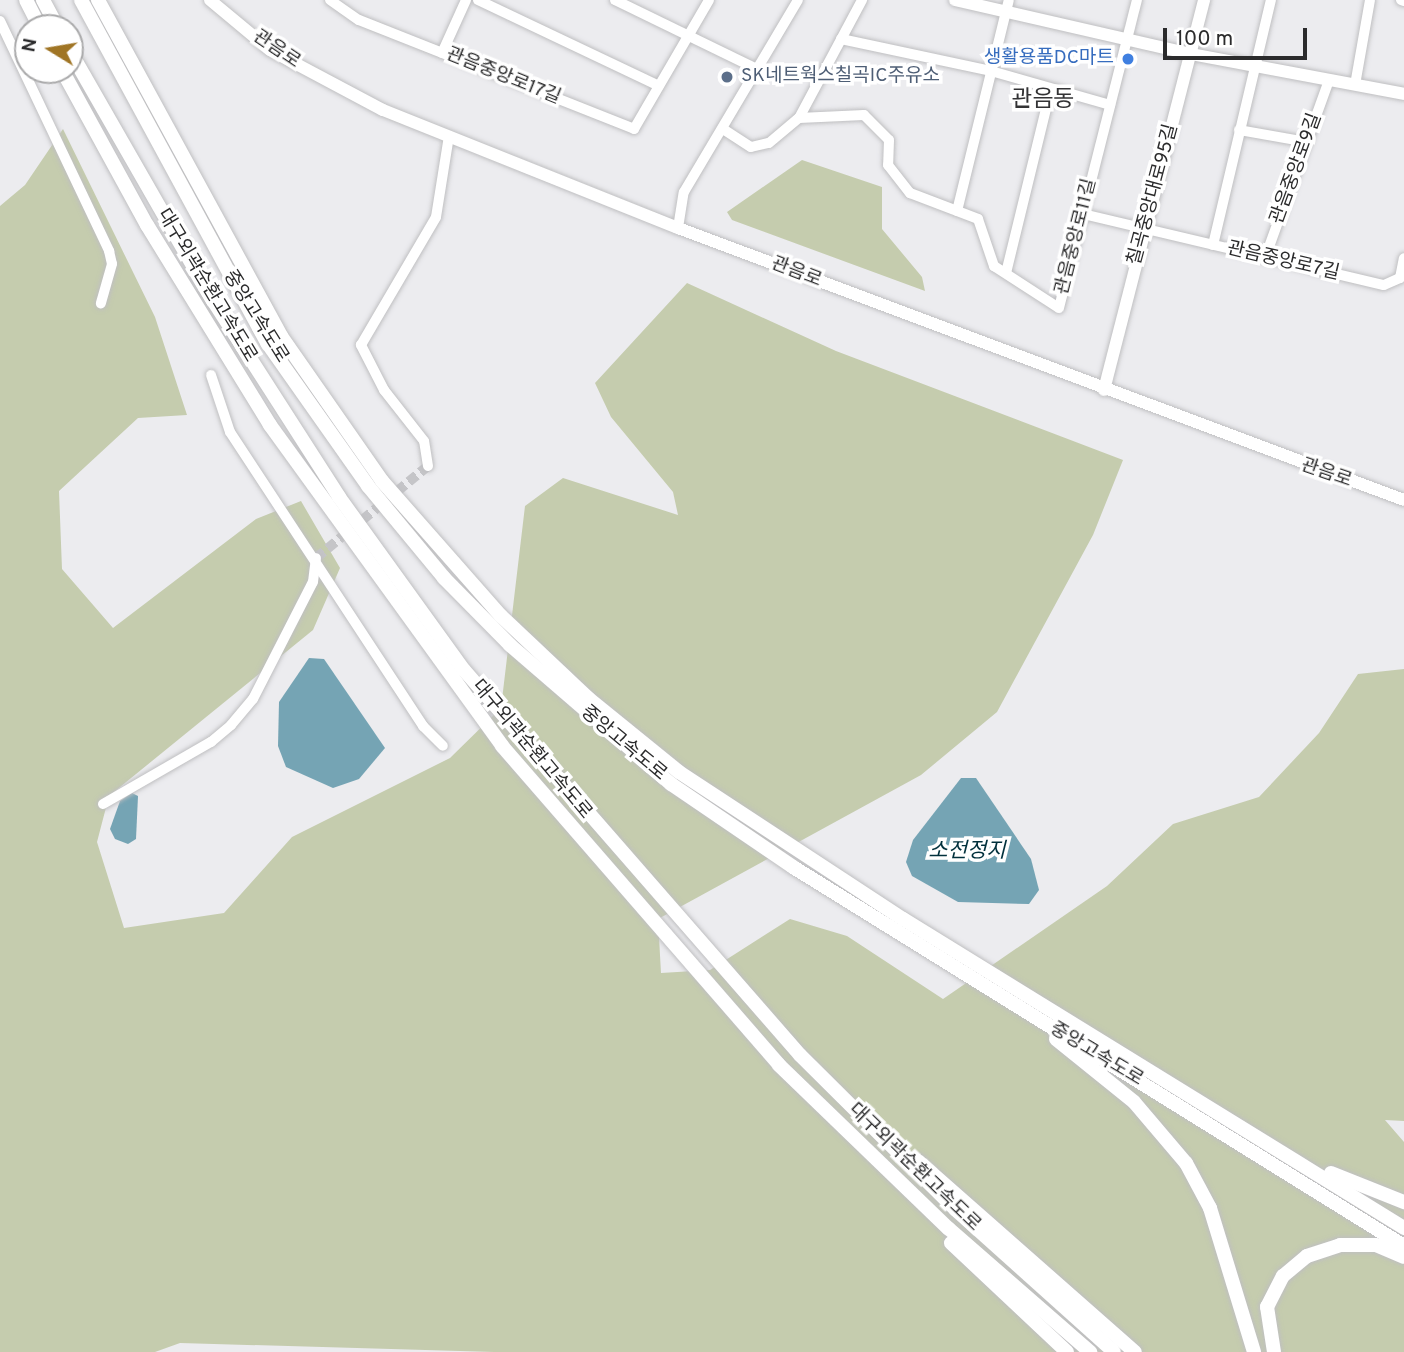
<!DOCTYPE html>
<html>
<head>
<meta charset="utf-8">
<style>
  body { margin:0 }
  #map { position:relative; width:1404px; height:1352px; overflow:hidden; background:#ececef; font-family:Overpass,"Noto Sans KR",sans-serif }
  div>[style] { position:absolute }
  .green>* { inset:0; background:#c5ccae }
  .water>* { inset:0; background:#75a4b4 }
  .minor-tunnel>* { height:10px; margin-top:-5px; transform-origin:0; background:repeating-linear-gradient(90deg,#c5c5c8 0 10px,transparent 0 15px) }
  .roads { filter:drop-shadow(0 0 2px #bfbfc1) drop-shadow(0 0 2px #bfbfc1) }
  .minor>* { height:10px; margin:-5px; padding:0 5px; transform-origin:5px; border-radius:5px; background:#fff }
  .major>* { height:12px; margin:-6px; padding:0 6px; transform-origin:6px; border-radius:6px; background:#fff }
  .highway>* { height:14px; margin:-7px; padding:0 7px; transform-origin:7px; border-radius:7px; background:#fff }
  .dots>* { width:19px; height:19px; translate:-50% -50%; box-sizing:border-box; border:4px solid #fff; border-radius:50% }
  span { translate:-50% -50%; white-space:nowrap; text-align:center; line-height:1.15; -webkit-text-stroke:7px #fff; paint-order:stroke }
  .street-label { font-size:19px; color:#2b2b2c }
  .shop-label { font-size:19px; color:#366cbe }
  .right { translate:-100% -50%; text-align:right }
  .service-label { font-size:19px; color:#4e5e75 }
  .left { translate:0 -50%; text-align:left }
  .water-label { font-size:21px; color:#01303c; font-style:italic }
  .quarter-label { font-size:23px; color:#333335 }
  .north { position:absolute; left:14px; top:14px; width:70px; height:70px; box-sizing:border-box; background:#fff; border:2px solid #aaaaab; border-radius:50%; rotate:281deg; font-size:19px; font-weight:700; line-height:28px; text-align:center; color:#2b2b2c }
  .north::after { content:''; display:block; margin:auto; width:24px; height:32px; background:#a07525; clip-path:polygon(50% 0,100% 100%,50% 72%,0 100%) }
  .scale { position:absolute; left:1163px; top:28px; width:144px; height:32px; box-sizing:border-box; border:4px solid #2b2b2c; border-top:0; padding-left:9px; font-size:21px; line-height:24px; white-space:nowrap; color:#2b2b2c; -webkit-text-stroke:5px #fff; paint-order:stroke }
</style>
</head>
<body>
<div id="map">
  <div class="green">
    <div style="clip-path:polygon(63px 129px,155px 317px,187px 415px,138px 418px,59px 491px,62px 569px,113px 628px,256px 519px,301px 501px,340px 568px,313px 630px,109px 796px,97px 842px,124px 928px,224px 913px,292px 837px,450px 758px,501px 708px,525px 506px,563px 478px,678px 515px,673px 492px,611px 417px,595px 383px,687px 283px,836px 351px,1123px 460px,1093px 535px,997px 712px,921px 775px,658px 919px,661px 973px,710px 970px,790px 919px,847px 936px,943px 999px,1107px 886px,1173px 824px,1259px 797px,1319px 733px,1358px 674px,1404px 669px,1404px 1121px,1385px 1120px,1404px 1142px,1404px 1352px,494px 1352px,180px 1343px,155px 1352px,0 1352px,0 206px,25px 185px)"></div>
    <div style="clip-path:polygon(802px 160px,882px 187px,882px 229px,922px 277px,925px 291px,732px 220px,727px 212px)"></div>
  </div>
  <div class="water">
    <div style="clip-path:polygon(309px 658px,324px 659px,385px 748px,359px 779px,333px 788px,286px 767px,278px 746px,279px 702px)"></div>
    <div style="clip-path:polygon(961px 778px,976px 778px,1031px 859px,1039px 890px,1029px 904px,958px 902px,912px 876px,906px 862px,913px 840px)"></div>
    <div style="clip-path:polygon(132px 793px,138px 796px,136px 839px,128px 844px,115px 839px,110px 829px,120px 801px)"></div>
  </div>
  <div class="minor-tunnel">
    <div style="left:316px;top:558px;width:145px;rotate:-39.4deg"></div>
  </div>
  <div class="roads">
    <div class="minor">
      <div style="left:330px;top:0;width:35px;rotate:35deg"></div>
      <div style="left:359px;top:20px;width:296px;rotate:21.6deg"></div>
      <div style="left:634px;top:129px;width:149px;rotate:-59.8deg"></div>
      <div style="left:478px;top:0;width:200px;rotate:25.4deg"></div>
      <div style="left:615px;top:0;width:160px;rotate:25.9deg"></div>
      <div style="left:1401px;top:0;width:3px;rotate:18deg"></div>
      <div style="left:0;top:21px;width:255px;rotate:64.6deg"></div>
      <div style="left:109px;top:251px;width:13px;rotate:77deg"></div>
      <div style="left:112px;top:264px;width:41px;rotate:105.8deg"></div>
      <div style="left:841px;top:39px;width:153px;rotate:12deg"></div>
      <div style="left:991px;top:71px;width:124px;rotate:15.9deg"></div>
      <div style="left:442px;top:53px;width:58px;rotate:-65.6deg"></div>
      <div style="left:1355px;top:85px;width:86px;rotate:-80deg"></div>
      <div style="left:799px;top:118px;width:134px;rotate:-61.9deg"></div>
      <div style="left:723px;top:129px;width:33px;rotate:33deg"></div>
      <div style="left:751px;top:147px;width:18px;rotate:-13deg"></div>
      <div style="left:769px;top:143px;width:39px;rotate:-40deg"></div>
      <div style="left:799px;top:118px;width:65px;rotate:-2.6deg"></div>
      <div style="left:864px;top:115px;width:35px;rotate:45deg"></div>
      <div style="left:889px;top:140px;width:25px;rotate:92deg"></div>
      <div style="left:888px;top:165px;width:36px;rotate:52deg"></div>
      <div style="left:910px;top:193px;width:73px;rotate:20.9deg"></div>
      <div style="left:978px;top:219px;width:50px;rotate:71.2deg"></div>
      <div style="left:994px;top:266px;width:77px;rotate:32.9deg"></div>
      <div style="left:1059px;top:308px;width:318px;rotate:-75.8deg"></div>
      <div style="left:1239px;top:130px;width:69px;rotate:10deg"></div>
      <div style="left:957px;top:211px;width:217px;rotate:-76.2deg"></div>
      <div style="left:1083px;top:214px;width:309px;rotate:13.3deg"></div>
      <div style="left:1384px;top:285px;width:17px;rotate:-24deg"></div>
      <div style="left:1400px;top:278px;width:20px;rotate:-79deg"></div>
      <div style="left:678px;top:228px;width:36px;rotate:-81deg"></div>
      <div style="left:684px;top:192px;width:223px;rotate:-59.3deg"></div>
      <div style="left:1213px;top:245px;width:252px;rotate:-76.7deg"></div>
      <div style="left:1265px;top:258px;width:189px;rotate:-70.2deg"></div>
      <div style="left:1006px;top:273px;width:189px;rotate:-76.3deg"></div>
      <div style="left:211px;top:375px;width:60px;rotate:71.6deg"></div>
      <div style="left:230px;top:432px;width:352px;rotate:56.7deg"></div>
      <div style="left:423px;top:726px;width:28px;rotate:45deg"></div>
      <div style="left:428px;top:466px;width:25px;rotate:-99deg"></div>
      <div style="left:424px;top:441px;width:65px;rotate:-128.1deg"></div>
      <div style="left:384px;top:390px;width:51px;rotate:-117.1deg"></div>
      <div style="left:361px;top:345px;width:148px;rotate:-59.6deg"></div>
      <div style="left:436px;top:217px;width:82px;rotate:-80.9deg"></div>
      <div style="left:103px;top:804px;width:125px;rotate:-29.9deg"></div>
      <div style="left:211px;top:742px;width:26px;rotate:-40deg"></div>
      <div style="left:231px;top:725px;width:34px;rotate:-50deg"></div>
      <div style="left:253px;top:699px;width:131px;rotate:-62.9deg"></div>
      <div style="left:313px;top:582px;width:24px;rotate:-83deg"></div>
    </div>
    <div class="major">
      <div style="left:210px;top:0;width:78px;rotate:39.8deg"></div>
      <div style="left:270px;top:50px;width:128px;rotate:28deg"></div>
      <div style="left:383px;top:110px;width:318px;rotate:21.8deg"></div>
      <div style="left:678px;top:228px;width:775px;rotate:20.54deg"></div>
      <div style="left:955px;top:0;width:242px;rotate:12.9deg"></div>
      <div style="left:1191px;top:54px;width:217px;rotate:10.6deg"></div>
      <div style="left:1104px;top:390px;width:403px;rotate:-75.6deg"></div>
    </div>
    <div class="highway">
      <div style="left:26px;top:0;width:31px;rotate:63deg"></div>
      <div style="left:43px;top:0;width:32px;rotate:62deg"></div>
      <div style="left:81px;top:0;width:392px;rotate:61.5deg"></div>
      <div style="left:268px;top:344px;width:174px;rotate:54.8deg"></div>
      <div style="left:368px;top:486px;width:119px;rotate:50.4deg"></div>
      <div style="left:444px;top:578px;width:94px;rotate:45.4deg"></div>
      <div style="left:510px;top:645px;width:213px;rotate:40.8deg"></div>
      <div style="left:671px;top:784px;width:148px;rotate:34.2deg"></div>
      <div style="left:793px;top:867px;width:719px;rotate:31.81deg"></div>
      <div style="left:98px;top:0;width:383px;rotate:61.4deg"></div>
      <div style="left:281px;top:336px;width:177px;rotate:55.1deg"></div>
      <div style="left:382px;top:481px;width:180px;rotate:48.6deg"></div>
      <div style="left:501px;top:616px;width:120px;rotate:43.3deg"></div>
      <div style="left:588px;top:698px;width:117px;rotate:39.1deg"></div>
      <div style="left:679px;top:772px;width:268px;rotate:33.3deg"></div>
      <div style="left:903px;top:919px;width:589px;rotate:31.66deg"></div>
      <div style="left:70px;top:51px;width:289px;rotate:60.2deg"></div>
      <div style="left:214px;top:302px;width:232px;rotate:57.3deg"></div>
      <div style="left:339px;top:497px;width:213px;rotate:54.2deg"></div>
      <div style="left:464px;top:670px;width:511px;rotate:48.89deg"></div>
      <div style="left:800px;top:1055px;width:220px;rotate:44.8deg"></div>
      <div style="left:956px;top:1210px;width:212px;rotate:41.9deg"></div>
      <div style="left:62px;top:70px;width:177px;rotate:61.3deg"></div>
      <div style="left:147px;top:225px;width:235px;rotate:58.4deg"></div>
      <div style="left:270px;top:425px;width:396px;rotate:54.1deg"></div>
      <div style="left:502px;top:746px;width:422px;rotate:49deg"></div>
      <div style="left:779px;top:1065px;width:235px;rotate:44deg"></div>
      <div style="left:948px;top:1228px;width:189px;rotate:41.1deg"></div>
      <div style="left:1056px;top:1039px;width:100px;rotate:38.9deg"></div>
      <div style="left:1134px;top:1102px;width:80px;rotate:49.6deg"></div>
      <div style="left:1186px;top:1163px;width:51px;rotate:61.9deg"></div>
      <div style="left:1210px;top:1208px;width:151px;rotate:73deg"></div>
      <div style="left:918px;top:1161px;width:289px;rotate:41.4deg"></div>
      <div style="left:1331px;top:1173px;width:79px;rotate:21.7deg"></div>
      <div style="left:951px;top:1243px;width:159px;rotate:43.2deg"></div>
      <div style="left:1274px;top:1352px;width:46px;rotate:-98.8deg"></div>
      <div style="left:1267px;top:1307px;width:35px;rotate:-63deg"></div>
      <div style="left:1283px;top:1276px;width:31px;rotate:-40deg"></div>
      <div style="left:1307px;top:1256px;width:35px;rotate:-18deg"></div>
      <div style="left:1340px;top:1245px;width:36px"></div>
      <div style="left:1376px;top:1245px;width:30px;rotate:23deg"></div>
    </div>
  </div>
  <div class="dots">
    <div style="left:1128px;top:59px;background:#3f7fe0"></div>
    <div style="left:727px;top:77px;background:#5c6f8a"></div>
  </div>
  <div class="street-label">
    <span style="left:276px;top:50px;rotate:34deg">관음로</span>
    <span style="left:503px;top:77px;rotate:22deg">관음중앙로17길</span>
    <span style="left:1297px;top:169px;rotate:-70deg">관음중앙로9길</span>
    <span style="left:1154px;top:195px;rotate:-75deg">칠곡중앙대로95길</span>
    <span style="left:1077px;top:237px;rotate:-76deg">관음중앙로11길</span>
    <span style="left:1283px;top:262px;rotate:13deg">관음중앙로7길</span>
    <span style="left:796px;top:273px;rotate:21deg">관음로</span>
    <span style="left:206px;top:286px;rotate:59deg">대구외곽순환고속도로</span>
    <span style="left:255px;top:317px;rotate:58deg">중앙고속도로</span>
    <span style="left:1326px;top:474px;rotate:19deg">관음로</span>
    <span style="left:623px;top:744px;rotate:40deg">중앙고속도로</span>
    <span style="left:531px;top:750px;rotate:50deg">대구외곽순환고속도로</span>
    <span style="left:1096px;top:1055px;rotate:31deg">중앙고속도로</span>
    <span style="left:914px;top:1168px;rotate:44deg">대구외곽순환고속도로</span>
  </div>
  <div class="shop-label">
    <span class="right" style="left:1114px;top:59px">생활용품DC마트</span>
  </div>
  <div class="service-label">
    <span class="left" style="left:741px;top:77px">SK네트웍스칠곡IC주유소</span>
  </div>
  <div class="water-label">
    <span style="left:967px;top:852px">소전정지</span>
  </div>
  <div class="quarter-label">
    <span style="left:1043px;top:101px">관음동</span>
  </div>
  <div class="north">N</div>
  <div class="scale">100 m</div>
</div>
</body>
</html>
